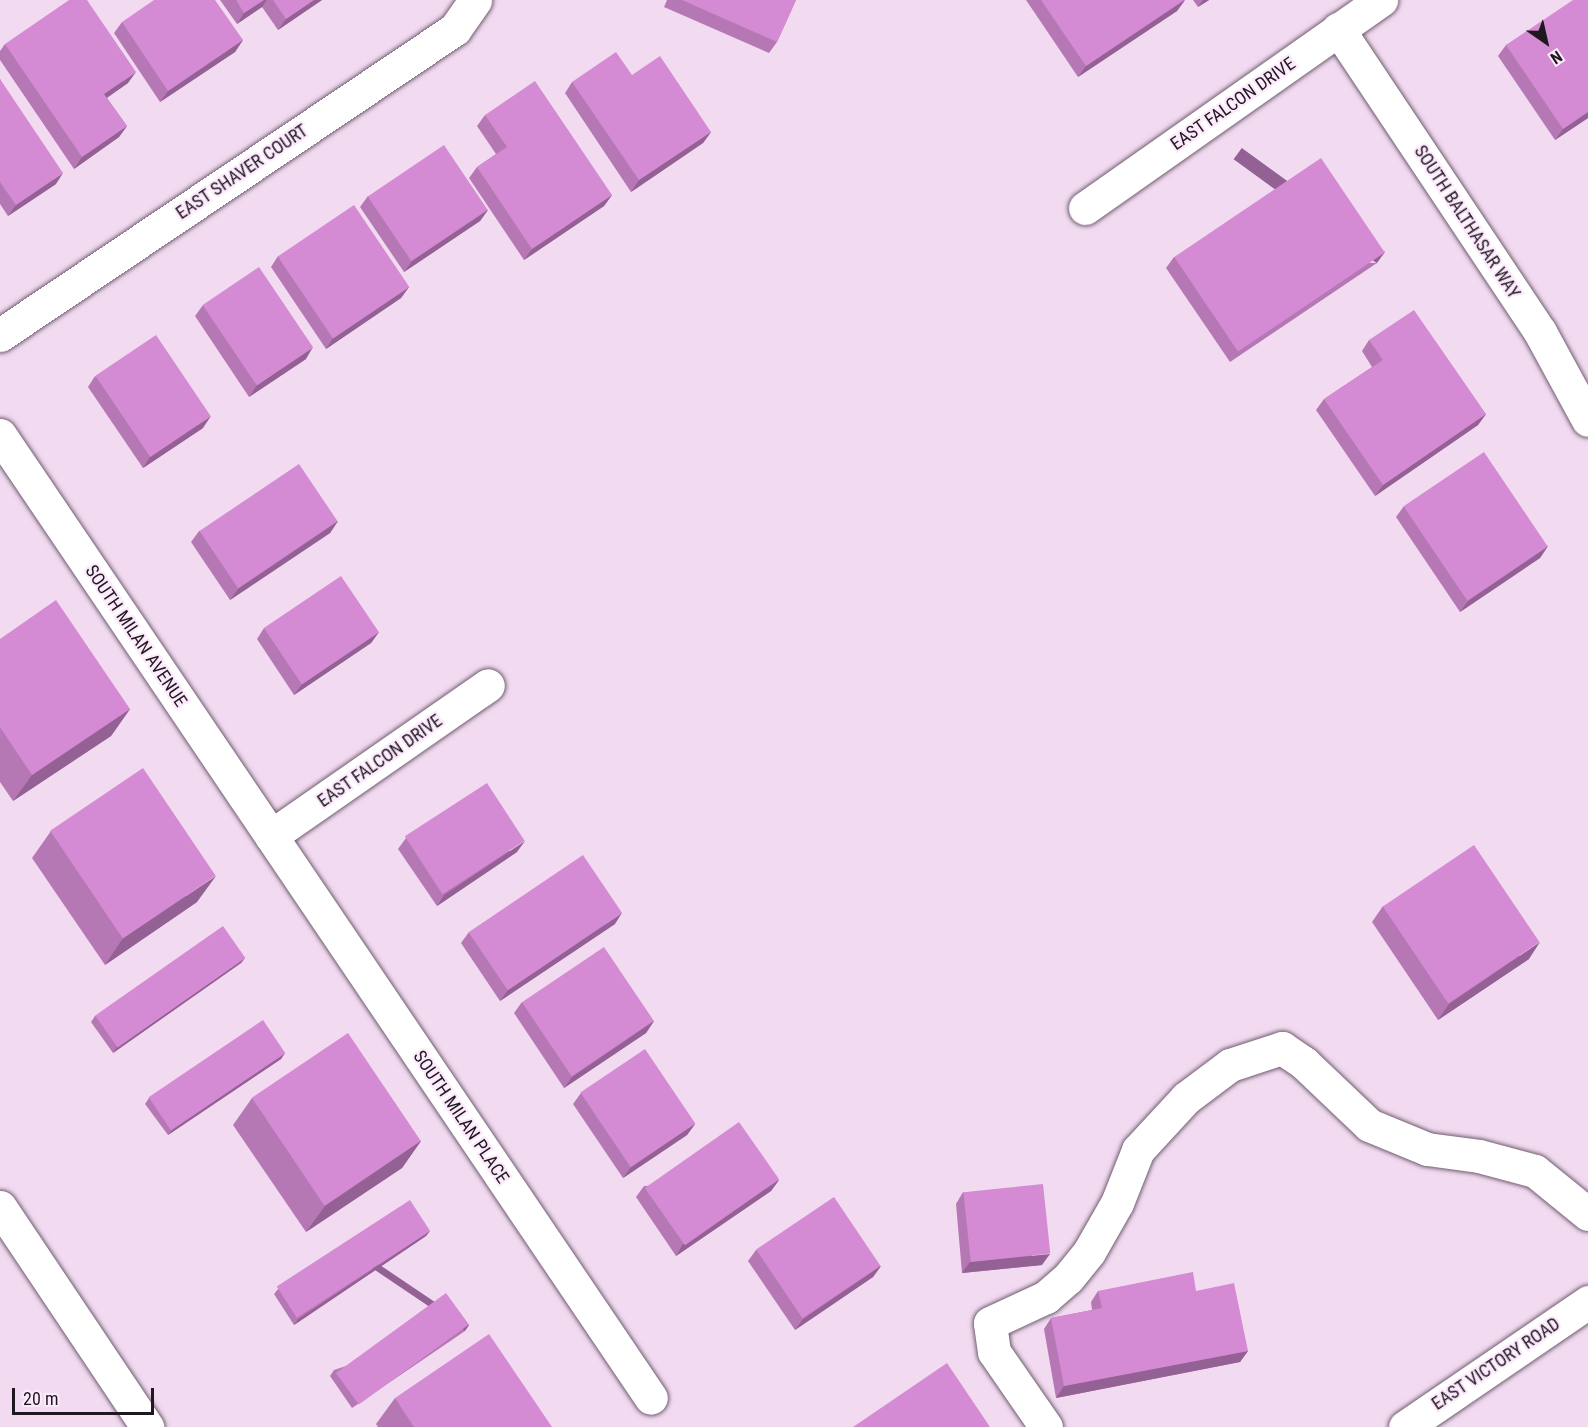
<!DOCTYPE html>
<html>
<head>
<meta charset="utf-8">
<style>
  body { margin:0 }
  #map { position:relative; width:1588px; height:1427px; overflow:hidden; background:#f2dbf1; font-family:"Roboto Condensed",sans-serif }
  div>[style] { position:absolute }
  .roads { filter:drop-shadow(0 0 2px #705d70) drop-shadow(0 0 2px #705d70) }
  .minor>* { height:33px; margin:-16.5px; padding:0 16.5px; transform-origin:16.5px; border-radius:16.5px; background:#fff }
  .major>* { height:33px; margin:-16.5px; padding:0 16.5px; transform-origin:16.5px; border-radius:16.5px; background:#fff }
  .wall>* { inset:0; background:#b678b5 }
  .shaded-wall>* { inset:0; background:#946194; transform-origin:0 0 }
  .building>* { inset:0; background:#d48bd3; transform-origin:0 0 }
  span { translate:-50% -50%; white-space:nowrap; text-align:center; line-height:1.15; -webkit-text-stroke:4.5px #fceafc; paint-order:stroke }
  .street-label { font-size:18px; color:#201820 }
  .north { position:absolute; left:1516px; top:12px; width:60px; height:60px; -webkit-text-stroke:4px #fceafc; paint-order:stroke; rotate:146deg; font-size:16px; font-weight:700; line-height:24px; text-align:center; color:#201820 }
  .north::after { content:''; display:block; margin:auto; width:21px; height:27px; background:#201820; clip-path:polygon(50% 0,100% 100%,50% 72%,0 100%) }
  .scale { position:absolute; left:12px; top:1388px; width:142px; height:27px; box-sizing:border-box; border:3px solid #201820; border-top:0; padding-left:8px; font-size:18px; line-height:21px; white-space:nowrap; color:#201820; -webkit-text-stroke:4px #fceafc; paint-order:stroke }
</style>
</head>
<body>
<div id="map">
  <div class="roads">
    <div class="minor">
      <div style="left:1338px;top:29px;width:364px;rotate:56.3deg"></div>
      <div style="left:1540px;top:332px;width:100px;rotate:61.4deg"></div>
      <div style="left:1085px;top:208px;width:362px;rotate:-35.1deg"></div>
      <div style="left:0;top:335px;width:548px;rotate:-33.92deg"></div>
      <div style="left:455px;top:29px;width:35px;rotate:-55deg"></div>
      <div style="left:0;top:435px;width:1162px;rotate:55.94deg"></div>
      <div style="left:271px;top:836px;width:264px;rotate:-34.8deg"></div>
      <div style="left:1046px;top:1427px;width:91px;rotate:-124.7deg"></div>
      <div style="left:994px;top:1352px;width:29px;rotate:-98deg"></div>
      <div style="left:990px;top:1323px;width:62px;rotate:-24.9deg"></div>
      <div style="left:1046px;top:1297px;width:29px;rotate:-41deg"></div>
      <div style="left:1068px;top:1278px;width:33px;rotate:-51deg"></div>
      <div style="left:1089px;top:1252px;width:56px;rotate:-60.3deg"></div>
      <div style="left:1117px;top:1203px;width:57px;rotate:-68.4deg"></div>
      <div style="left:1138px;top:1150px;width:71px;rotate:-47.3deg"></div>
      <div style="left:1186px;top:1098px;width:55px;rotate:-36.9deg"></div>
      <div style="left:1230px;top:1065px;width:55px;rotate:-18.1deg"></div>
      <div style="left:1282px;top:1048px;width:27px;rotate:34deg"></div>
      <div style="left:1304px;top:1063px;width:90px;rotate:43.6deg"></div>
      <div style="left:1369px;top:1125px;width:63px;rotate:22.5deg"></div>
      <div style="left:1427px;top:1149px;width:52px;rotate:7.7deg"></div>
      <div style="left:1479px;top:1156px;width:58px;rotate:15deg"></div>
      <div style="left:1535px;top:1171px;width:68px;rotate:39.1deg"></div>
    </div>
    <div class="major">
      <div style="left:0;top:1207px;width:265px;rotate:56.2deg"></div>
      <div style="left:1405px;top:1427px;width:222px;rotate:-34.3deg"></div>
    </div>
  </div>
  <div class="wall">
    <div style="clip-path:polygon(220px 0,322px 0,278px 30px,262px 7px,237px 24px)"></div>
    <div style="clip-path:polygon(667px 0,796px 0,777px 42px,769px 53px,664px 7px)"></div>
    <div style="clip-path:polygon(1026px 0,1185px 0,1177px 11px,1078px 77px)"></div>
    <div style="clip-path:polygon(1193px 0,1209px 0,1198px 7px)"></div>
    <div style="clip-path:polygon(1588px 0,1588px 118px,1555px 140px,1498px 56px,1506px 45px)"></div>
    <div style="clip-path:polygon(122px 22px,243px 40px,235px 52px,160px 102px,114px 33px)"></div>
    <div style="clip-path:polygon(5px 44px,128px 83px,107px 98px,127px 126px,119px 137px,74px 169px,0 60px,0 51px)"></div>
    <div style="clip-path:polygon(632px 75px,711px 132px,703px 143px,631px 192px,565px 93px,572px 82px)"></div>
    <div style="clip-path:polygon(0 79px,56px 184px,8px 216px,0 204px)"></div>
    <div style="clip-path:polygon(485px 115px,612px 195px,604px 206px,524px 260px,469px 178px,477px 167px,496px 154px,477px 126px)"></div>
    <div style="clip-path:polygon(368px 196px,488px 210px,480px 221px,404px 272px,360px 207px)"></div>
    <div style="clip-path:polygon(278px 256px,409px 287px,401px 298px,326px 349px,271px 267px)"></div>
    <div style="clip-path:polygon(1174px 257px,1377px 263px,1230px 362px,1166px 268px)"></div>
    <div style="clip-path:polygon(203px 305px,306px 359px,249px 397px,195px 316px)"></div>
    <div style="clip-path:polygon(1369px 340px,1486px 414px,1478px 425px,1375px 496px,1316px 410px,1324px 399px,1372px 367px,1362px 351px)"></div>
    <div style="clip-path:polygon(95px 376px,203px 428px,143px 468px,88px 387px)"></div>
    <div style="clip-path:polygon(1404px 506px,1548px 546px,1540px 558px,1460px 612px,1396px 517px)"></div>
    <div style="clip-path:polygon(338px 521px,330px 533px,230px 600px,191px 542px,199px 531px)"></div>
    <div style="clip-path:polygon(264px 628px,379px 632px,371px 643px,294px 695px,257px 639px)"></div>
    <div style="clip-path:polygon(0 639px,130px 709px,111px 736px,13px 801px,0 782px)"></div>
    <div style="clip-path:polygon(51px 831px,197px 902px,105px 965px,32px 858px)"></div>
    <div style="clip-path:polygon(406px 838px,517px 852px,437px 906px,398px 849px)"></div>
    <div style="clip-path:polygon(1383px 906px,1529px 959px,1438px 1020px,1372px 922px)"></div>
    <div style="clip-path:polygon(615px 924px,500px 1001px,461px 943px,469px 932px)"></div>
    <div style="clip-path:polygon(245px 958px,241px 963px,113px 1053px,91px 1022px,95px 1016px)"></div>
    <div style="clip-path:polygon(522px 1002px,654px 1021px,646px 1033px,564px 1088px,514px 1013px)"></div>
    <div style="clip-path:polygon(285px 1053px,281px 1059px,168px 1135px,145px 1104px,149px 1098px)"></div>
    <div style="clip-path:polygon(581px 1093px,695px 1124px,687px 1135px,623px 1178px,573px 1104px)"></div>
    <div style="clip-path:polygon(252px 1098px,421px 1141px,402px 1168px,306px 1232px,233px 1125px)"></div>
    <div style="clip-path:polygon(779px 1180px,771px 1191px,676px 1256px,636px 1197px,644px 1186px)"></div>
    <div style="clip-path:polygon(963px 1192px,1042px 1265px,962px 1273px,956px 1204px)"></div>
    <div style="clip-path:polygon(430px 1231px,426px 1236px,294px 1325px,274px 1294px,278px 1289px)"></div>
    <div style="clip-path:polygon(756px 1250px,881px 1266px,873px 1277px,795px 1330px,748px 1261px)"></div>
    <div style="clip-path:polygon(1098px 1291px,1196px 1291px,1248px 1351px,1240px 1362px,1056px 1398px,1044px 1329px,1051px 1318px,1092px 1310px,1091px 1302px)"></div>
    <div style="clip-path:polygon(469px 1325px,465px 1331px,352px 1408px,330px 1376px,334px 1370px)"></div>
    <div style="clip-path:polygon(395px 1398px,552px 1427px,378px 1427px,376px 1424px)"></div>
  </div>
  <div class="shaded-wall">
    <div style="clip-path:polygon(264px 0,267px 0,262px 7px,237px 24px,244px 13px)"></div>
    <div style="clip-path:polygon(314px 0,322px 0,278px 30px,286px 19px)"></div>
    <div style="clip-path:polygon(1185px 0,1177px 11px,1078px 77px,1086px 66px)"></div>
    <div style="clip-path:polygon(1203px 0,1209px 0,1198px 7px)"></div>
    <div style="clip-path:polygon(243px 40px,235px 52px,160px 102px,168px 91px)"></div>
    <div style="clip-path:polygon(136px 72px,128px 83px,96px 105px,104px 94px)"></div>
    <div style="clip-path:polygon(1588px 112px,1588px 118px,1555px 140px,1563px 129px)"></div>
    <div style="clip-path:polygon(127px 126px,119px 137px,74px 169px,82px 157px)"></div>
    <div style="clip-path:polygon(711px 132px,703px 143px,631px 192px,639px 180px)"></div>
    <div style="clip-path:polygon(63px 173px,56px 184px,8px 216px,16px 205px)"></div>
    <div style="clip-path:polygon(612px 195px,604px 206px,524px 260px,532px 249px)"></div>
    <div style="clip-path:polygon(488px 210px,480px 221px,404px 272px,412px 261px)"></div>
    <div style="left:1385px;top:252px;width:14px;height:177px;rotate:126deg"></div>
    <div style="clip-path:polygon(409px 287px,401px 298px,326px 349px,333px 338px)"></div>
    <div style="clip-path:polygon(313px 347px,306px 359px,249px 397px,257px 385px)"></div>
    <div style="clip-path:polygon(1486px 414px,1478px 425px,1375px 496px,1383px 485px)"></div>
    <div style="clip-path:polygon(211px 416px,203px 428px,143px 468px,150px 457px)"></div>
    <div style="clip-path:polygon(338px 521px,330px 533px,230px 600px,238px 589px)"></div>
    <div style="clip-path:polygon(1548px 546px,1540px 558px,1460px 612px,1468px 601px)"></div>
    <div style="clip-path:polygon(379px 632px,371px 643px,294px 695px,302px 684px)"></div>
    <div style="clip-path:polygon(130px 709px,111px 736px,13px 801px,32px 775px)"></div>
    <div style="clip-path:polygon(525px 841px,517px 852px,437px 906px,444px 895px)"></div>
    <div style="clip-path:polygon(216px 876px,197px 902px,105px 965px,123px 938px)"></div>
    <div style="clip-path:polygon(622px 913px,615px 924px,500px 1001px,508px 990px)"></div>
    <div style="clip-path:polygon(1540px 942px,1529px 959px,1438px 1020px,1449px 1004px)"></div>
    <div style="clip-path:polygon(245px 958px,241px 963px,113px 1053px,117px 1047px)"></div>
    <div style="clip-path:polygon(654px 1021px,646px 1033px,564px 1088px,572px 1077px)"></div>
    <div style="clip-path:polygon(285px 1053px,281px 1059px,168px 1135px,172px 1130px)"></div>
    <div style="clip-path:polygon(695px 1124px,687px 1135px,623px 1178px,631px 1167px)"></div>
    <div style="clip-path:polygon(421px 1141px,402px 1168px,306px 1232px,325px 1206px)"></div>
    <div style="clip-path:polygon(779px 1180px,771px 1191px,676px 1256px,683px 1244px)"></div>
    <div style="clip-path:polygon(430px 1231px,426px 1236px,294px 1325px,298px 1319px)"></div>
    <div style="clip-path:polygon(1050px 1254px,1042px 1265px,962px 1273px,970px 1262px)"></div>
    <div style="clip-path:polygon(881px 1266px,873px 1277px,795px 1330px,803px 1319px)"></div>
    <div style="left:469px;top:1325px;width:7px;height:137px;rotate:124deg"></div>
    <div style="clip-path:polygon(1248px 1351px,1240px 1362px,1056px 1398px,1064px 1386px)"></div>
  </div>
  <div class="building">
    <div style="clip-path:polygon(69px 0,87px 0,136px 72px,104px 94px,127px 126px,82px 157px,5px 44px)"></div>
    <div style="clip-path:polygon(154px 0,215px 0,243px 40px,168px 91px,122px 22px)"></div>
    <div style="clip-path:polygon(236px 0,264px 0,244px 13px)"></div>
    <div style="clip-path:polygon(273px 0,314px 0,286px 19px)"></div>
    <div style="clip-path:polygon(682px 0,796px 0,777px 42px)"></div>
    <div style="clip-path:polygon(1041px 0,1184px 0,1086px 66px)"></div>
    <div style="clip-path:polygon(1573px 0,1588px 0,1588px 112px,1563px 129px,1506px 45px)"></div>
    <div style="clip-path:polygon(616px 52px,632px 75px,660px 56px,711px 132px,639px 180px,572px 82px)"></div>
    <div style="clip-path:polygon(0 79px,63px 173px,16px 205px,0 182px)"></div>
    <div style="clip-path:polygon(535px 81px,612px 195px,532px 249px,477px 167px,507px 147px,485px 115px)"></div>
    <div style="left:444px;top:145px;width:78px;height:92px;rotate:56deg"></div>
    <div style="left:1321px;top:158px;width:114px;height:177px;rotate:56deg"></div>
    <div style="left:354px;top:205px;width:99px;height:92px;rotate:56deg"></div>
    <div style="left:259px;top:267px;width:97px;height:68px;rotate:56deg"></div>
    <div style="clip-path:polygon(1414px 310px,1486px 414px,1383px 485px,1324px 399px,1383px 360px,1369px 340px)"></div>
    <div style="left:156px;top:335px;width:98px;height:73px;rotate:56deg"></div>
    <div style="left:1484px;top:452px;width:114px;height:97px;rotate:56deg"></div>
    <div style="left:299px;top:464px;width:69px;height:120px;rotate:56deg"></div>
    <div style="left:341px;top:576px;width:68px;height:93px;rotate:56deg"></div>
    <div style="clip-path:polygon(56px 600px,130px 709px,32px 775px,0 727px,0 639px)"></div>
    <div style="left:143px;top:768px;width:130px;height:112px;rotate:56deg"></div>
    <div style="left:487px;top:783px;width:69px;height:98px;rotate:57deg"></div>
    <div style="left:1474px;top:845px;width:117px;height:110px;rotate:56deg"></div>
    <div style="left:583px;top:855px;width:70px;height:138px;rotate:56deg"></div>
    <div style="left:223px;top:926px;width:39px;height:156px;rotate:55deg"></div>
    <div style="left:604px;top:947px;width:89px;height:99px;rotate:56deg"></div>
    <div style="left:263px;top:1020px;width:40px;height:138px;rotate:56deg"></div>
    <div style="left:348px;top:1033px;width:130px;height:116px;rotate:56deg"></div>
    <div style="left:645px;top:1049px;width:90px;height:78px;rotate:56deg"></div>
    <div style="left:739px;top:1122px;width:70px;height:115px;rotate:55deg"></div>
    <div style="left:1043px;top:1184px;width:70px;height:80px;rotate:84deg"></div>
    <div style="left:834px;top:1197px;width:83px;height:94px;rotate:56deg"></div>
    <div style="left:410px;top:1200px;width:37px;height:159px;rotate:57deg"></div>
    <div style="clip-path:polygon(1193px 1272px,1196px 1291px,1234px 1283px,1248px 1351px,1064px 1386px,1051px 1318px,1102px 1308px,1098px 1291px)"></div>
    <div style="left:446px;top:1293px;width:39px;height:136px;rotate:54deg"></div>
    <div style="clip-path:polygon(489px 1334px,552px 1427px,414px 1427px,395px 1398px)"></div>
    <div style="clip-path:polygon(947px 1363px,990px 1427px,853px 1427px)"></div>
  </div>
  <div class="street-label">
    <span style="left:1233px;top:104px;rotate:-35deg">EAST FALCON DRIVE</span>
    <span style="left:242px;top:172px;rotate:-34deg">EAST SHAVER COURT</span>
    <span style="left:1467px;top:222px;rotate:57deg">SOUTH BALTHASAR WAY</span>
    <span style="left:136px;top:636px;rotate:56deg">SOUTH MILAN AVENUE</span>
    <span style="left:380px;top:761px;rotate:-35deg">EAST FALCON DRIVE</span>
    <span style="left:461px;top:1117px;rotate:56deg">SOUTH MILAN PLACE</span>
    <span style="left:1496px;top:1364px;rotate:-34deg">EAST VICTORY ROAD</span>
  </div>
  <div class="north">N</div>
  <div class="scale">20 m</div>
</div>
</body>
</html>
